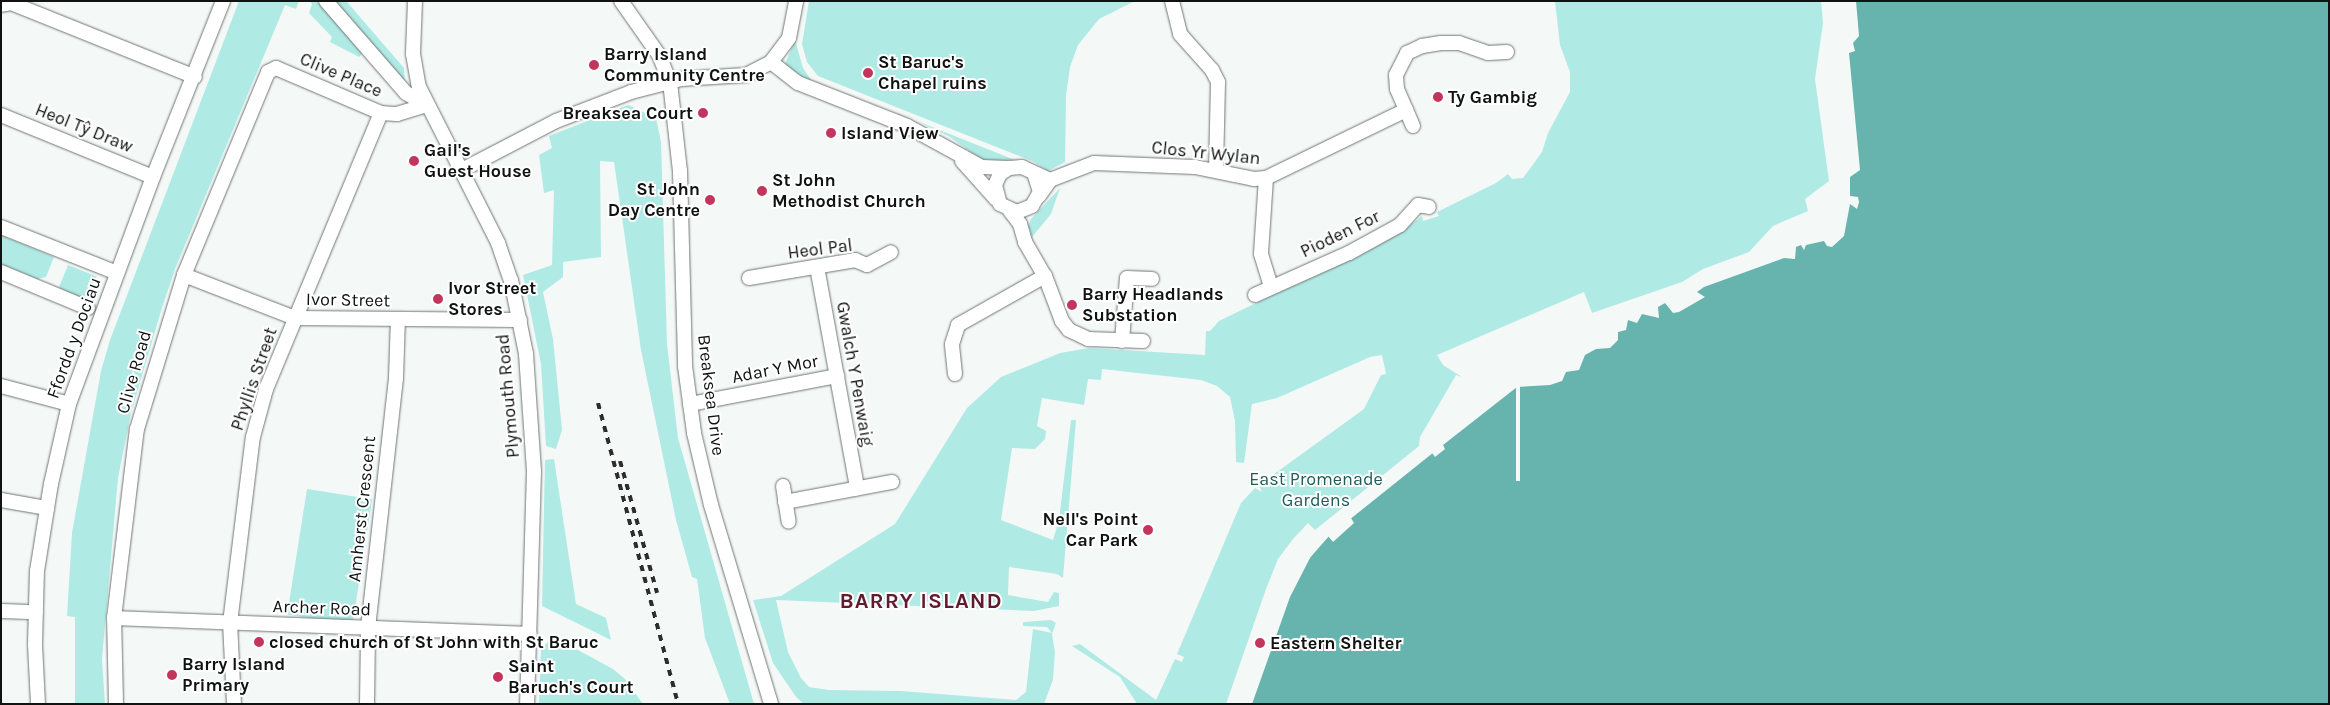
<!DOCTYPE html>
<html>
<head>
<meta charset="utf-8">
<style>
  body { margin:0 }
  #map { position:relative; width:2330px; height:705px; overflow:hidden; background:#f4f9f8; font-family:Karla,sans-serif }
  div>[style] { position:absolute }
  .green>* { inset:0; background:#b0eae4; transform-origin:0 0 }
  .water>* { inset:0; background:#67b4ae }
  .pier>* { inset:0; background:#f4f9f8; transform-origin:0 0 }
  .roads { filter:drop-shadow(0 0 1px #707474) drop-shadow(0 0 1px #707474) }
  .minor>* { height:14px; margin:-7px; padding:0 7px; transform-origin:7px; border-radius:7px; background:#fff }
  .rail>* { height:4px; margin-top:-2px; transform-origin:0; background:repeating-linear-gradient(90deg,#2c2e2e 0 6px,transparent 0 12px) }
  .dots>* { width:14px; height:14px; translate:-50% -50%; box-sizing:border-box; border:2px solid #fff; border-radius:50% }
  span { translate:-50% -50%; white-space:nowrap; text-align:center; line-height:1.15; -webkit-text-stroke:4px #fff; paint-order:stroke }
  .poi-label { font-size:18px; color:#111212; font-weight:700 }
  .left { translate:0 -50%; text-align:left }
  .right { translate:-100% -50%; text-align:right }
  .street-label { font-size:18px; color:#111212 }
  .park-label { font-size:18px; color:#1d5d59 }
  .district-label { font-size:22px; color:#601c2e; font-weight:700; letter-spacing:1px }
  .frame { position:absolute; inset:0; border:2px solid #111212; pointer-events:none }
</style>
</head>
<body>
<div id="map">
  <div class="green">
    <div style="clip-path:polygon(239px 1px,299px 1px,296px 9px,285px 5px,175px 269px,161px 311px,131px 413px,118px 478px,102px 659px,105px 704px,75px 704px,75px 617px,67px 616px,72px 533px,101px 371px,110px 340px)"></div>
    <div style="clip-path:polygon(310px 1px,317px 1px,363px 53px,359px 57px,330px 42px,332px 37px,309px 13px,312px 4px)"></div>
    <div style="clip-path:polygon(331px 1px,346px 1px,404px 68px,405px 83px)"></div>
    <div style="clip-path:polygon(809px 1px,1135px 1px,1099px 19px,1078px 45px,1070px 67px,1066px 96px,1065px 162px,1048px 171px,1032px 161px,818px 76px,807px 62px,802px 44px)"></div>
    <div style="clip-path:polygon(1555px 1px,1821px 1px,1823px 23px,1815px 79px,1829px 181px,1805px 199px,1808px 211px,1773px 226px,1749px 252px,1703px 269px,1682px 282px,1592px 313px,1584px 292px,1437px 355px,1443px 365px,1462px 377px,1456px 375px,1420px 437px,1419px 446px,1315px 530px,1308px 523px,1293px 539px,1278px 559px,1266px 589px,1226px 704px,1137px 704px,1120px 677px,1072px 646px,1080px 644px,1156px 700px,1175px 659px,1182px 662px,1184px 657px,1177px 654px,1241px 503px,1255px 488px,1262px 492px,1259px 485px,1364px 409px,1381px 375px,1386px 374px,1382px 355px,1370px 357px,1277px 398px,1252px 404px,1244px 463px,1236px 462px,1235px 421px,1230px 397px,1217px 386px,1201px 380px,1102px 369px,1101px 380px,1088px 379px,1084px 405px,1042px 398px,1037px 426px,1046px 431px,1045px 439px,1035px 449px,1012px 448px,1001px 520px,1053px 540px,1059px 520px,1071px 420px,1076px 420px,1063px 578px,1057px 574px,1009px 567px,1008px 595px,1048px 602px,1054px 592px,1059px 593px,1059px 606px,1034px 611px,776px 600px,788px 652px,801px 678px,809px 687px,829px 690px,901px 691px,1016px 700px,1026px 692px,1033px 629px,1052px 633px,1047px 627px,1023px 626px,1023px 622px,1051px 620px,1056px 623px,1052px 634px,1055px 652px,1053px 680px,1044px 704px,804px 704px,796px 697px,773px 663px,753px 600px,781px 596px,895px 524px,967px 408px,1001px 377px,1060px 353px,1089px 348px,1205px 355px,1206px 331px,1210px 331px,1219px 321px,1400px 233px,1422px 216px,1423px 221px,1439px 216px,1437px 212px,1496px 183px,1508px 174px,1512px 179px,1523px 178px,1542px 152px,1548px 133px,1570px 92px,1570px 72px,1560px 45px)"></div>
    <div style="clip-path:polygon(795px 40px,803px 68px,812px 81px,792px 73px,785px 64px)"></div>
    <div style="clip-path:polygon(628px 105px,656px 118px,661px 142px,667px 344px,678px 438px,754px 704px,730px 704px,705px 638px,697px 579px,692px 577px,676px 520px,641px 350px,614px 162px,600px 161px,601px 257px,563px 262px,563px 277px,543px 292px,553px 339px,562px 430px,556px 449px,546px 446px,541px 364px,523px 275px,552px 265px,554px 190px,544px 193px,539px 155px,552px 148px,549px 136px)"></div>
    <div style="clip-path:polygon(917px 121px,1020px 162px,983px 161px,950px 137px)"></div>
    <div style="clip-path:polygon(1060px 188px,1051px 214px,1032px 237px,1028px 226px,1031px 219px)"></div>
    <div style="clip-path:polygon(1px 235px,54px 257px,46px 277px,37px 279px,1px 264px)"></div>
    <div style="left:68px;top:265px;width:31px;height:25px;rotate:22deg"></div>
    <div style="clip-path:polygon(554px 459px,576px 604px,606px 618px,611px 640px,542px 606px,545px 460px)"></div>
    <div style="left:307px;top:489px;width:66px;height:127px;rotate:9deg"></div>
    <div style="clip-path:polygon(551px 639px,565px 643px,613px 669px,625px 679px,643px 704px,539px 704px,541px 649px)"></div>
  </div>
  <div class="water">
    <div style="clip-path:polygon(1856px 1px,2329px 1px,2329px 704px,1252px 704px,1290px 597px,1311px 556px,1328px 536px,1333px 542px,1354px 523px,1351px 518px,1432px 453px,1435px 457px,1445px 449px,1443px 445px,1517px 387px,1550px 385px,1562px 381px,1566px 372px,1579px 370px,1585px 355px,1596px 349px,1610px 348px,1618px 340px,1618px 332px,1626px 330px,1628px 320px,1637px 323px,1642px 314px,1659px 318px,1658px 307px,1665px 303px,1673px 313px,1679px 312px,1705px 297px,1697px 292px,1704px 287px,1784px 258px,1795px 259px,1796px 247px,1801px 245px,1804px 250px,1806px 245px,1824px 241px,1827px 246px,1832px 247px,1844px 236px,1850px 204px,1857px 209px,1859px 202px,1858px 197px,1850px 196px,1850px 177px,1860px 170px,1849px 53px,1855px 51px,1853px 43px,1859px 36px)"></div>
  </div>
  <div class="pier">
    <div style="left:1516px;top:385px;width:4px;height:96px"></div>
    <div style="clip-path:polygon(1432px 451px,1434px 452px,1349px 520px,1350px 516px)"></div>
    <div style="clip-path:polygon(1327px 534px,1330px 535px,1308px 560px,1288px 597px,1304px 562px)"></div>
  </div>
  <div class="roads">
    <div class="minor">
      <div style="left:326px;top:1px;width:122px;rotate:49deg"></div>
      <div style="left:406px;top:93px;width:23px;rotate:31deg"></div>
      <div style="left:415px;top:1px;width:53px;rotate:92.2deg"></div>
      <div style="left:413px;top:54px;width:34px;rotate:80deg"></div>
      <div style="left:419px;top:87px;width:175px;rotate:63.1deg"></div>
      <div style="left:498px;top:243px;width:39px;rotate:71deg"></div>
      <div style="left:511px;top:280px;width:76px;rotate:78.5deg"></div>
      <div style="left:526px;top:354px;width:117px;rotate:86.1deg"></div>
      <div style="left:534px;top:471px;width:233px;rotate:91.7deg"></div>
      <div style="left:621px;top:1px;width:66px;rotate:54.9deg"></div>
      <div style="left:659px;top:55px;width:29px;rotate:68deg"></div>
      <div style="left:670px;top:82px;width:90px;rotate:83.6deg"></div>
      <div style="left:680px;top:171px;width:195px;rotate:88.5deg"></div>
      <div style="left:685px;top:366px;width:68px;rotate:82.3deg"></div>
      <div style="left:694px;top:433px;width:74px;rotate:76.7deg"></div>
      <div style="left:711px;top:505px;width:208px;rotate:73.2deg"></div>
      <div style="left:1172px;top:1px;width:34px;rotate:76deg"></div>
      <div style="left:1180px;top:34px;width:48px;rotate:48.4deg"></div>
      <div style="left:1212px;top:70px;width:13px;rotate:63deg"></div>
      <div style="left:1218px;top:82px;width:89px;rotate:91.3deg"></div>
      <div style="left:1px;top:5px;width:10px;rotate:-11deg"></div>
      <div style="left:11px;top:3px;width:198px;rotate:21.9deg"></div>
      <div style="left:771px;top:62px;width:30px;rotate:-53deg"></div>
      <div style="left:789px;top:38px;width:38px;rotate:-79deg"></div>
      <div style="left:1px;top:115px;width:164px;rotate:22.2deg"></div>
      <div style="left:1413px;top:126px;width:40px;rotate:-113.4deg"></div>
      <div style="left:1397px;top:89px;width:14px;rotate:-94deg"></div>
      <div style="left:1396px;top:75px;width:25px;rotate:-63deg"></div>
      <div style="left:1407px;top:53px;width:17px;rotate:-25deg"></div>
      <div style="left:1422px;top:46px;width:19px;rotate:-9deg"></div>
      <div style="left:1441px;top:43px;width:18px"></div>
      <div style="left:1459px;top:43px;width:31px;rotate:19deg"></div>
      <div style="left:1488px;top:53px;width:19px;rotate:-3deg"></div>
      <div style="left:962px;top:161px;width:51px;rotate:48.2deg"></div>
      <div style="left:460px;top:171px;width:108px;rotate:-27.5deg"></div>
      <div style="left:556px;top:121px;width:80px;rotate:-21.1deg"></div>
      <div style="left:631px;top:92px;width:52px;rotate:-14.6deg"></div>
      <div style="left:681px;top:79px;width:65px;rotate:-3.5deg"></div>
      <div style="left:746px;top:75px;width:28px;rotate:-27deg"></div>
      <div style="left:771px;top:62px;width:34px;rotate:38deg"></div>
      <div style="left:798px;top:83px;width:117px;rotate:21.5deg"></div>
      <div style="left:907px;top:126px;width:85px;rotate:28.7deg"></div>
      <div style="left:982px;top:167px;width:27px;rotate:2deg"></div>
      <div style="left:1034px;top:173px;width:20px;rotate:72deg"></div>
      <div style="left:1040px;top:192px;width:16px;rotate:120deg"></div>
      <div style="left:1032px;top:206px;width:16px;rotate:158deg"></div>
      <div style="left:1017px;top:212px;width:19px;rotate:-155deg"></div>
      <div style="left:1000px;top:204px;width:20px;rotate:-105deg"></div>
      <div style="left:995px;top:185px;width:12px;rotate:-66deg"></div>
      <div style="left:1000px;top:174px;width:11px;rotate:-34deg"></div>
      <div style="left:1009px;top:168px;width:13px;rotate:-4deg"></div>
      <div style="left:1022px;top:167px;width:31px;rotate:25deg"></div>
      <div style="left:1266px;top:178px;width:76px;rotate:93.8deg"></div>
      <div style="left:1261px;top:254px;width:34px;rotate:73deg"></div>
      <div style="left:1039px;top:196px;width:19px;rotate:-55deg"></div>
      <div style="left:1050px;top:180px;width:47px;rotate:-21.1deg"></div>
      <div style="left:1094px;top:163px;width:101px;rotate:2.3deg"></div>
      <div style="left:1195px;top:167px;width:60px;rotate:11.5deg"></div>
      <div style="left:1254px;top:179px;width:12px;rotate:-5deg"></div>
      <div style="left:1266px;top:178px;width:156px;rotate:-25.9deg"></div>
      <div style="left:1010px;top:211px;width:16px;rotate:52deg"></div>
      <div style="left:1020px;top:224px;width:19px;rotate:74deg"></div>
      <div style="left:1025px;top:242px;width:39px;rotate:60deg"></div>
      <div style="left:1045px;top:276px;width:48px;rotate:69.3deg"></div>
      <div style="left:1062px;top:321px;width:11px;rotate:52deg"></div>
      <div style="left:1069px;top:330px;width:21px;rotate:25deg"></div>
      <div style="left:1088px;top:339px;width:55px;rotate:2.1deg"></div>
      <div style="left:1px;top:227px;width:125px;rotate:21.6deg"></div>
      <div style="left:817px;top:267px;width:225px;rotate:79.7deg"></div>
      <div style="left:1px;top:272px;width:94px;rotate:22.5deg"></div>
      <div style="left:184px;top:275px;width:119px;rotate:21.2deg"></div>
      <div style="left:295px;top:318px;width:225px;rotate:0.5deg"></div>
      <div style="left:749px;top:278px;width:108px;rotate:-9.6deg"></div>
      <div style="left:855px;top:260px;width:13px;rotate:23deg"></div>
      <div style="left:867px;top:265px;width:27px;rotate:-28deg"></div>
      <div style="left:1255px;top:295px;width:103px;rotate:-24.1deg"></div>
      <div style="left:1349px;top:253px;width:58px;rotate:-28.8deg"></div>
      <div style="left:1400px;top:225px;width:27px;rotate:-48deg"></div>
      <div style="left:1418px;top:205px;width:11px;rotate:10deg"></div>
      <div style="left:1122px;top:341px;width:63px;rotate:-85.5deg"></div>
      <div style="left:1127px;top:278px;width:25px;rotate:2deg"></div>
      <div style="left:955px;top:374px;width:30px;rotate:-96deg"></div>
      <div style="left:952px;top:344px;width:20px;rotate:-72deg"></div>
      <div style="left:958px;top:325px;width:100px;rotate:-29.4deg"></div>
      <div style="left:1px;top:386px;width:70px;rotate:14.8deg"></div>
      <div style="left:690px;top:404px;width:150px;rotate:-10.8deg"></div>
      <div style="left:783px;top:486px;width:36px;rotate:81deg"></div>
      <div style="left:1px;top:500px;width:47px;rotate:9.9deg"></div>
      <div style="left:785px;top:502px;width:109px;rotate:-10.6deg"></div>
      <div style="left:1px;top:611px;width:35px;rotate:2deg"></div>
      <div style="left:114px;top:618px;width:416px;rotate:2.2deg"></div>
      <div style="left:38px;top:704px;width:59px;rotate:-92.9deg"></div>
      <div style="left:35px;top:645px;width:74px;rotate:-88.5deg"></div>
      <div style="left:37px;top:571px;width:88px;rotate:-80.9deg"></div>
      <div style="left:51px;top:484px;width:82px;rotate:-77.3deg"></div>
      <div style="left:69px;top:404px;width:242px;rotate:-69.7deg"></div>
      <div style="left:153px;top:177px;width:189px;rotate:-68.3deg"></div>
      <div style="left:116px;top:704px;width:86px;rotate:-91.3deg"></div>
      <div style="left:114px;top:618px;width:190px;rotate:-83.1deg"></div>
      <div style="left:137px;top:429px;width:161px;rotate:-73deg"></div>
      <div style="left:184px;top:275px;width:220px;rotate:-67.5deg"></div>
      <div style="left:268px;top:72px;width:9px;rotate:-27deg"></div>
      <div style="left:276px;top:68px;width:114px;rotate:23.2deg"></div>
      <div style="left:381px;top:113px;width:16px;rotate:4deg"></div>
      <div style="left:397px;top:114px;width:30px;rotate:-17deg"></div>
      <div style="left:234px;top:704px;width:81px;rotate:-92.8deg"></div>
      <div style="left:230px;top:623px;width:187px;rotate:-83deg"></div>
      <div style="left:253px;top:437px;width:50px;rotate:-74.8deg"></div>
      <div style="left:266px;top:389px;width:299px;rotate:-67.4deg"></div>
      <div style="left:367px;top:704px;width:76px;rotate:-89.2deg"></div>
      <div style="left:368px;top:628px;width:252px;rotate:-83.6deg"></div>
      <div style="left:396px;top:378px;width:59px;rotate:-88.1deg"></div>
    </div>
  </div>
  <div class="rail">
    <div style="left:598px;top:403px;width:311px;rotate:75.1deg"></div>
    <div style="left:620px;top:461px;width:137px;rotate:74.3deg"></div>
  </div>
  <div class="dots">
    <div style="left:594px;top:65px;background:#c4355e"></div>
    <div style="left:868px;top:73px;background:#c4355e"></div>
    <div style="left:1438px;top:97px;background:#c4355e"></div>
    <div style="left:703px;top:113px;background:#c4355e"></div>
    <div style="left:831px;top:133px;background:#c4355e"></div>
    <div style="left:414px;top:161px;background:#c4355e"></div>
    <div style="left:762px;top:191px;background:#c4355e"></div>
    <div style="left:710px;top:200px;background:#c4355e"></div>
    <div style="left:438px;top:299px;background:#c4355e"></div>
    <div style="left:1072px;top:305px;background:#c4355e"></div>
    <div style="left:1148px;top:530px;background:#c4355e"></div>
    <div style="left:259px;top:642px;background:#c4355e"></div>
    <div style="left:1260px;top:643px;background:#c4355e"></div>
    <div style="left:172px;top:675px;background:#c4355e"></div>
    <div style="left:498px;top:677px;background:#c4355e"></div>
  </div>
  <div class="poi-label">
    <span class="left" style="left:604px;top:65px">Barry Island<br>Community Centre</span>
    <span class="left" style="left:878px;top:73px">St Baruc's<br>Chapel ruins</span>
    <span class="left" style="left:1448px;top:97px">Ty Gambig</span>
    <span class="right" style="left:693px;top:113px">Breaksea Court</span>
    <span class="left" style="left:841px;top:133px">Island View</span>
    <span class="left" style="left:424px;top:161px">Gail's<br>Guest House</span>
    <span class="left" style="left:772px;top:191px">St John<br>Methodist Church</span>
    <span class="right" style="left:700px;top:200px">St John<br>Day Centre</span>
    <span class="left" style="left:448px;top:299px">Ivor Street<br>Stores</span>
    <span class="left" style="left:1082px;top:305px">Barry Headlands<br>Substation</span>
    <span class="right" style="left:1138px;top:530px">Nell's Point<br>Car Park</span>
    <span class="left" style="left:269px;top:642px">closed church of St John with St Baruc</span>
    <span class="left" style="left:1270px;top:643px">Eastern Shelter</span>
    <span class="left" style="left:182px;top:675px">Barry Island<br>Primary</span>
    <span class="left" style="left:508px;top:677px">Saint<br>Baruch's Court</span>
  </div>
  <div class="street-label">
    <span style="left:341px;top:75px;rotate:23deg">Clive Place</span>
    <span style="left:84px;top:128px;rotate:22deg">Heol Tŷ Draw</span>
    <span style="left:1206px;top:153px;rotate:6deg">Clos Yr Wylan</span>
    <span style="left:1340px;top:234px;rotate:-26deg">Pioden For</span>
    <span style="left:820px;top:249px;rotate:-7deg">Heol Pal</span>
    <span style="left:348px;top:300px;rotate:1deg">Ivor Street</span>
    <span style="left:74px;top:338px;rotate:-70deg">Ffordd y Dociau</span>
    <span style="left:775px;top:369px;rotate:-11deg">Adar Y Mor</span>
    <span style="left:134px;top:372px;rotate:-74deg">Clive Road</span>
    <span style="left:855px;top:374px;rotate:80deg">Gwalch Y Penwaig</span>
    <span style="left:254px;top:379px;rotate:-71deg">Phyllis Street</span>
    <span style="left:711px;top:395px;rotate:83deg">Breaksea Drive</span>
    <span style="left:508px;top:396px;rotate:-95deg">Plymouth Road</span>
    <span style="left:362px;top:509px;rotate:-84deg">Amherst Crescent</span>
    <span style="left:322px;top:608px;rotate:2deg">Archer Road</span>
  </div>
  <div class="park-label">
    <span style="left:1316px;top:490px">East Promenade<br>Gardens</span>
  </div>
  <div class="district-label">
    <span style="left:921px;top:602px">BARRY ISLAND</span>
  </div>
  <div class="frame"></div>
</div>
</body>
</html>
